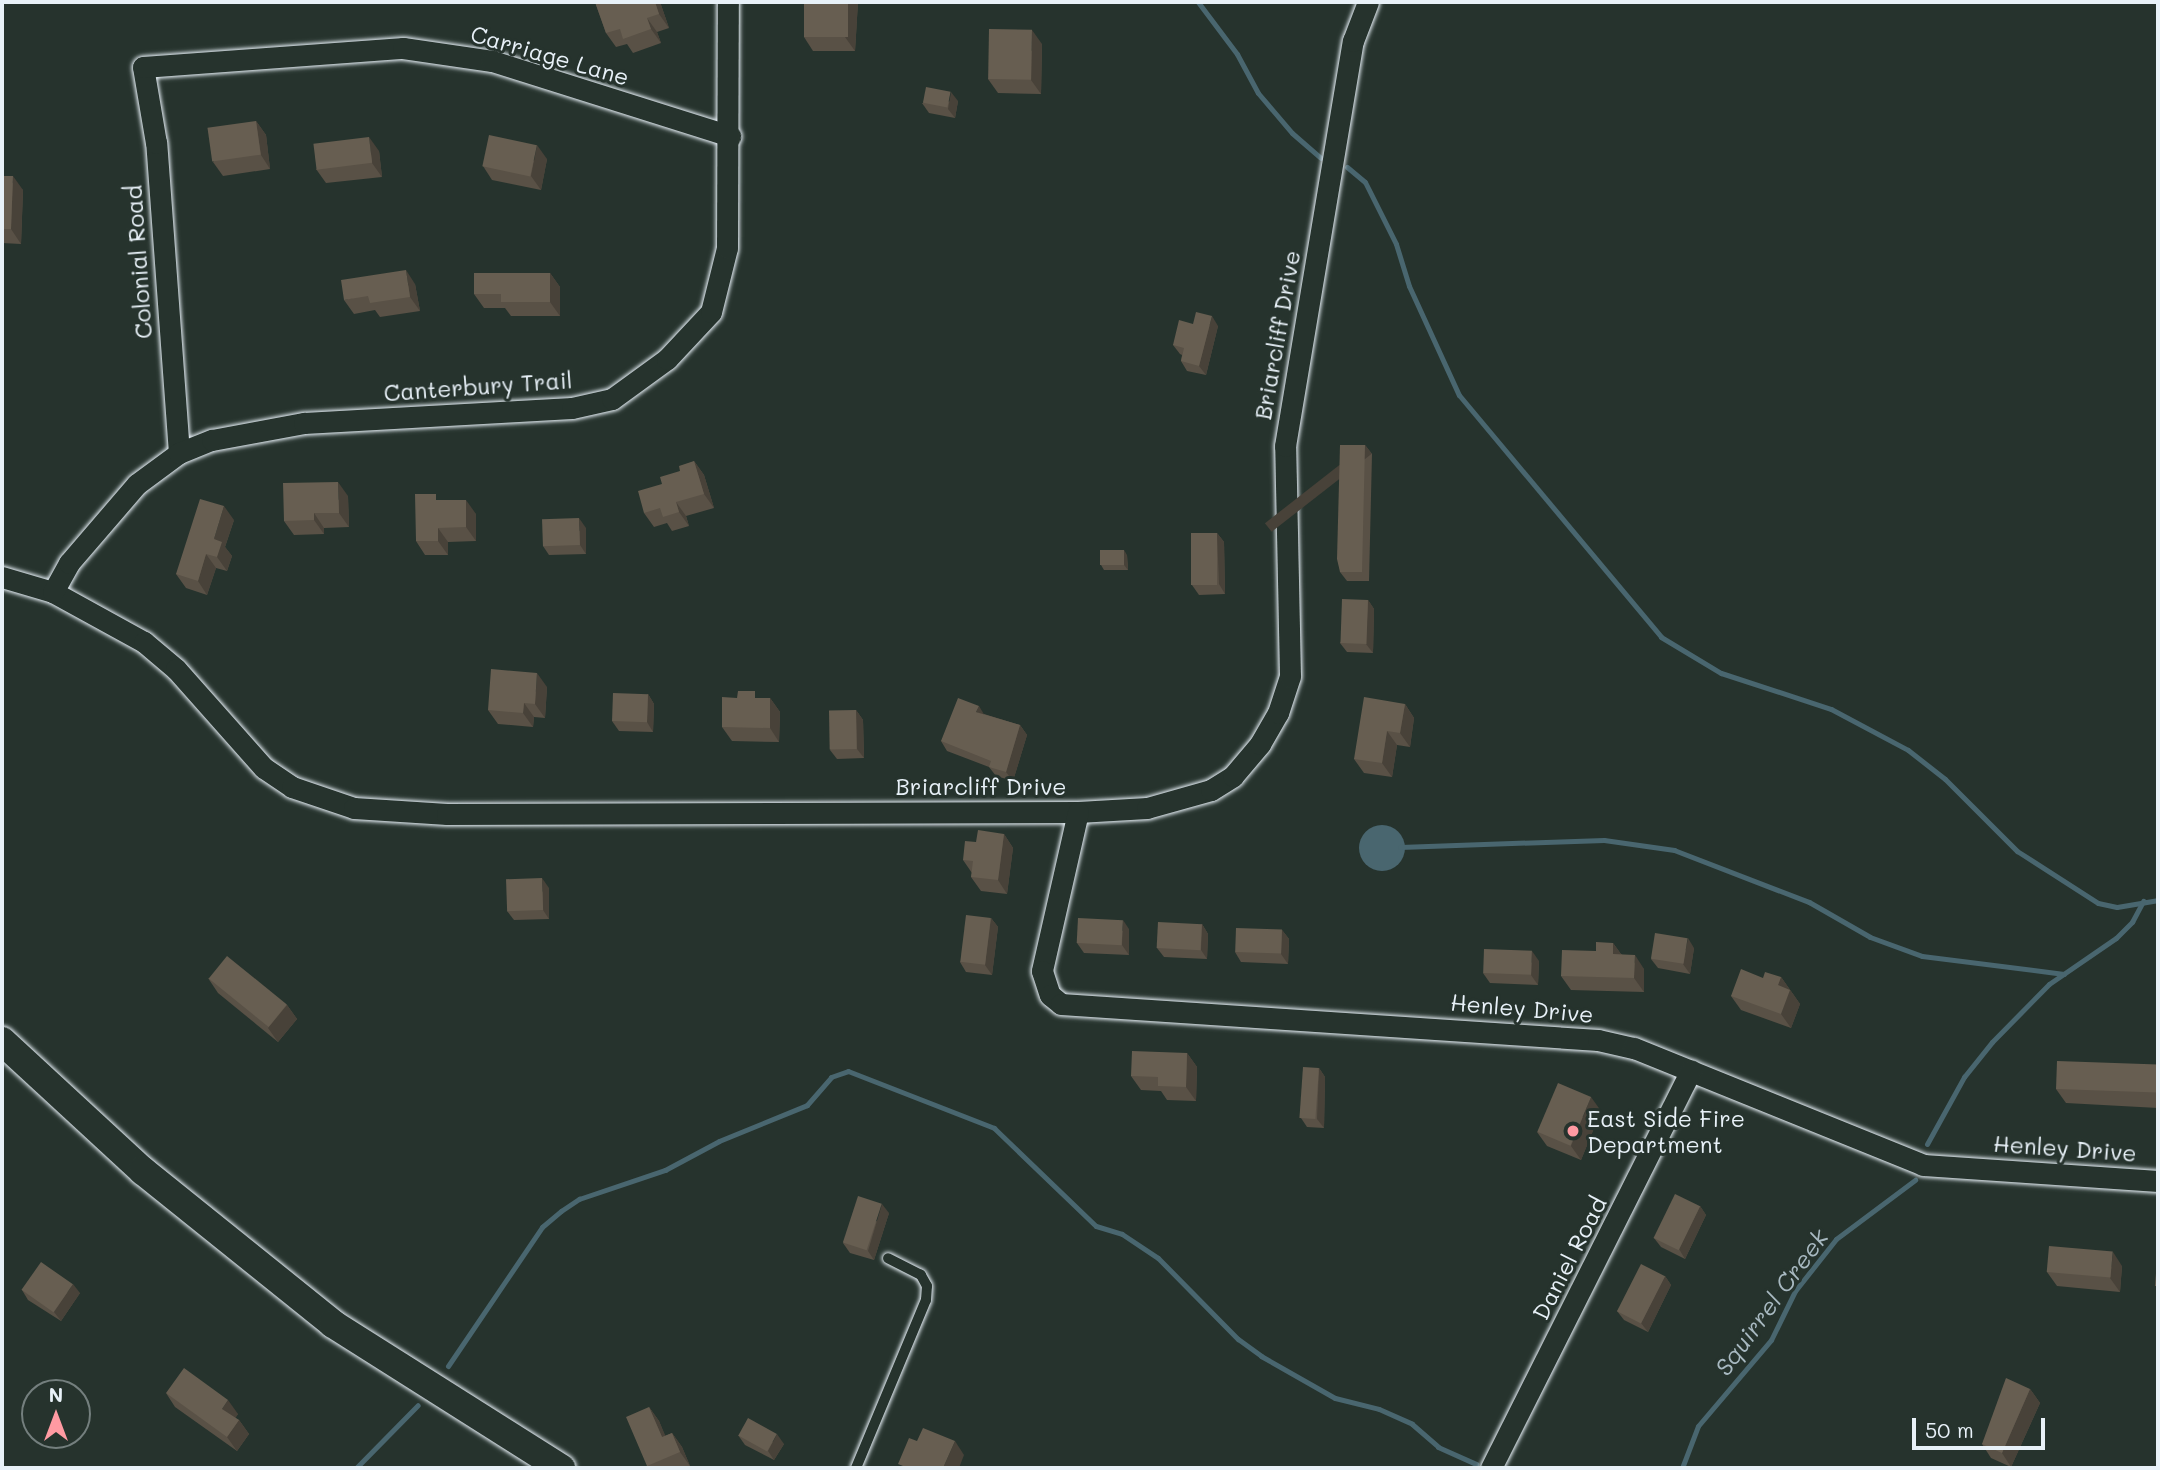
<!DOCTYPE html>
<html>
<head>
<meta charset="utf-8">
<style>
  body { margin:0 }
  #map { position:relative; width:2160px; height:1470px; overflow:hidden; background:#26332d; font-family:Mali,sans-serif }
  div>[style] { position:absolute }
  .water>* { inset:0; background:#49666f }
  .round { border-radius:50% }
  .stream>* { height:5px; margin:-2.5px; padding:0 2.5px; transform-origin:2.5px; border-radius:2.5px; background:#49666f }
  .roads { filter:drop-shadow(0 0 2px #e8f1f8) drop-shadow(0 0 2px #e8f1f8) }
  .lane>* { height:10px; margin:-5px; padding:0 5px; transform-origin:5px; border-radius:5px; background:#26332d }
  .street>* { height:21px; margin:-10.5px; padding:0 10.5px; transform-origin:10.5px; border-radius:10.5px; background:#26332d }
  .secondary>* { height:28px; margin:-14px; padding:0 14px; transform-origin:14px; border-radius:14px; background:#26332d }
  .wall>* { inset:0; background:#595146 }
  .shaded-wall>* { inset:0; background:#484239; transform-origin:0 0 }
  .building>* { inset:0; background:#675e51; transform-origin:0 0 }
  .dots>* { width:19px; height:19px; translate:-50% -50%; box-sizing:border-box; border:4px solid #26332d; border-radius:50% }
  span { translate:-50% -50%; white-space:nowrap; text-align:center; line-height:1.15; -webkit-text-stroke:6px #26332d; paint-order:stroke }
  .street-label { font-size:23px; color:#e8f1f8 }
  .poi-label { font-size:23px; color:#e8f1f8 }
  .left { translate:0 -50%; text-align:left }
  .water-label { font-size:24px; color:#a8b9c1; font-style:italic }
  .frame { position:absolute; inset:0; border:4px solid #e8f1f8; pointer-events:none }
  .north { position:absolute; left:21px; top:1379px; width:70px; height:70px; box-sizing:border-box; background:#26332d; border:2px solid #747f7e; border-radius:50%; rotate:0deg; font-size:19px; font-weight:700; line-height:28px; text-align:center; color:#e8f1f8 }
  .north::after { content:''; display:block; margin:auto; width:24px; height:32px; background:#ff9aa2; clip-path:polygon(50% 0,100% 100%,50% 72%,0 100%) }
  .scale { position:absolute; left:1912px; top:1418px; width:133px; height:32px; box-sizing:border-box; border:4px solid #e8f1f8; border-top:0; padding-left:9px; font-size:21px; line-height:24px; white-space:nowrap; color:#e8f1f8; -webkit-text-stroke:5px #26332d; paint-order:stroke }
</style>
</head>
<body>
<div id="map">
  <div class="water">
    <div class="round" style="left:1359px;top:825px;width:46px;height:46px"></div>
  </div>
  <div class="stream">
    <div style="left:1198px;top:2px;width:65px;rotate:53.1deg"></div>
    <div style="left:1237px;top:54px;width:44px;rotate:61.7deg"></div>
    <div style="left:1258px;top:93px;width:52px;rotate:49.6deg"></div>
    <div style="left:1292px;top:133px;width:38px;rotate:41deg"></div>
    <div style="left:1347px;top:167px;width:23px;rotate:40deg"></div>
    <div style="left:1365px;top:182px;width:69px;rotate:63.4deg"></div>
    <div style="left:1396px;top:244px;width:44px;rotate:72.8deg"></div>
    <div style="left:1409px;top:286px;width:120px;rotate:65.4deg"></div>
    <div style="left:1459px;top:395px;width:315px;rotate:50.1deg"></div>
    <div style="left:1661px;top:637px;width:70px;rotate:31deg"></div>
    <div style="left:1721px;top:673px;width:116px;rotate:18.1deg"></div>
    <div style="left:1831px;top:709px;width:87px;rotate:28deg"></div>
    <div style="left:1908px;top:750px;width:47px;rotate:38.1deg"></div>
    <div style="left:1945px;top:779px;width:102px;rotate:45deg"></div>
    <div style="left:2017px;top:851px;width:96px;rotate:32.7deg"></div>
    <div style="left:2098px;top:903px;width:19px;rotate:12deg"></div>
    <div style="left:2117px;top:907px;width:42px;rotate:-9.7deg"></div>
    <div style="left:1400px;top:847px;width:204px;rotate:-2deg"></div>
    <div style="left:1604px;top:840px;width:71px;rotate:8.1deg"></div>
    <div style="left:1674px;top:850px;width:145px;rotate:21.1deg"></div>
    <div style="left:1809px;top:902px;width:70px;rotate:29.8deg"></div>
    <div style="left:1870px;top:937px;width:55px;rotate:20.1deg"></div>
    <div style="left:1922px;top:956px;width:143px;rotate:7.2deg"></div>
    <div style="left:1927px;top:1144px;width:77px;rotate:-61.1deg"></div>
    <div style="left:1964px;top:1077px;width:45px;rotate:-51.3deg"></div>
    <div style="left:1992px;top:1042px;width:81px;rotate:-45.5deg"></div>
    <div style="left:2049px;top:984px;width:81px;rotate:-34.5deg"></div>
    <div style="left:2116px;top:938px;width:23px;rotate:-45deg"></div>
    <div style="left:2132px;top:922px;width:24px;rotate:-62deg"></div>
    <div style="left:448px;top:1366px;width:168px;rotate:-55.9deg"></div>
    <div style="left:542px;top:1227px;width:25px;rotate:-40deg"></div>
    <div style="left:561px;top:1211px;width:22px;rotate:-34deg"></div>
    <div style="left:579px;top:1199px;width:91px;rotate:-18.6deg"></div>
    <div style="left:665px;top:1170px;width:61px;rotate:-28.2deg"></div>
    <div style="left:719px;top:1141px;width:95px;rotate:-22.2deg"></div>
    <div style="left:807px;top:1105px;width:37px;rotate:-49deg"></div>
    <div style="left:831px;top:1077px;width:18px;rotate:-19deg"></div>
    <div style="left:848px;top:1071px;width:157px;rotate:21.3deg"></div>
    <div style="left:994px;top:1128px;width:141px;rotate:43.9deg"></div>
    <div style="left:1096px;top:1226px;width:27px;rotate:17deg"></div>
    <div style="left:1122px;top:1234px;width:43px;rotate:33.7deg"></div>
    <div style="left:1158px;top:1258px;width:114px;rotate:45.4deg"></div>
    <div style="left:1238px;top:1339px;width:29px;rotate:36deg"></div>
    <div style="left:1261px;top:1356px;width:85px;rotate:29.6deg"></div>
    <div style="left:1335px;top:1398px;width:45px;rotate:14deg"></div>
    <div style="left:1379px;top:1409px;width:36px;rotate:24deg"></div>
    <div style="left:1412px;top:1424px;width:35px;rotate:41deg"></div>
    <div style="left:1438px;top:1447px;width:42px;rotate:24.1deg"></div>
    <div style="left:356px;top:1468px;width:88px;rotate:-45.5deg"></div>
    <div style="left:1682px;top:1468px;width:45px;rotate:-69.1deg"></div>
    <div style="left:1698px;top:1426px;width:113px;rotate:-49.7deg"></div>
    <div style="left:1771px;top:1340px;width:55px;rotate:-63.9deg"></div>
    <div style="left:1795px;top:1291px;width:66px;rotate:-51.7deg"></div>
    <div style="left:1836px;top:1239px;width:99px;rotate:-36.8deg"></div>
  </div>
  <div class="roads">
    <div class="lane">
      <div style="left:856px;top:1468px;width:182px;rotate:-67.4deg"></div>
      <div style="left:926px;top:1300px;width:14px;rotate:-86deg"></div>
      <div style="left:927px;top:1286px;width:13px;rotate:-119deg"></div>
      <div style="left:921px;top:1275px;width:37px;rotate:-153deg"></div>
    </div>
    <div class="street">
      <div style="left:179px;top:453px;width:311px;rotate:-94.2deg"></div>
      <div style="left:156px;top:143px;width:77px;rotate:-99.7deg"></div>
      <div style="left:143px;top:67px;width:261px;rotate:-4.2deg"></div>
      <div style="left:403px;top:48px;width:90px;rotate:8.3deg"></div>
      <div style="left:492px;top:61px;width:250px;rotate:17.5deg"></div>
      <div style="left:2px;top:577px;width:53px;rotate:16.4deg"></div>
      <div style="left:53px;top:592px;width:104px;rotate:28.8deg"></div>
      <div style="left:144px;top:642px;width:42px;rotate:40.2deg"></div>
      <div style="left:176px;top:669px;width:132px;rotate:48.4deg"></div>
      <div style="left:264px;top:768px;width:34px;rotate:34deg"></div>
      <div style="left:292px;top:787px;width:65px;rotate:18.7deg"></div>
      <div style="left:354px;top:808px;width:93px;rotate:3.7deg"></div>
      <div style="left:447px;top:814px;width:631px;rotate:-0.18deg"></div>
      <div style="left:1078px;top:812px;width:69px;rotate:-3.3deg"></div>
      <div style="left:1147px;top:808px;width:66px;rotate:-15.7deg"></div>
      <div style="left:1211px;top:790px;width:26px;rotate:-32deg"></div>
      <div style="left:1233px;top:776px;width:42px;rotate:-49.8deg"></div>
      <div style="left:1260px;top:744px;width:36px;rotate:-60deg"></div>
      <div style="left:1278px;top:713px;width:39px;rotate:-72deg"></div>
      <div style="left:1290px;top:676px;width:230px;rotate:-91.2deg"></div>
      <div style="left:1285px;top:446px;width:411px;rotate:-80.5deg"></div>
      <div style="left:1353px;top:41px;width:42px;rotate:-69deg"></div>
      <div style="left:53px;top:592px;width:33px;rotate:-61deg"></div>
      <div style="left:69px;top:563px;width:104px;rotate:-49.3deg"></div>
      <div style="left:137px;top:484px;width:52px;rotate:-36.4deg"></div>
      <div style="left:179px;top:453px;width:35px;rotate:-22deg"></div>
      <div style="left:212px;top:440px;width:94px;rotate:-10.5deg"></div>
      <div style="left:304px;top:423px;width:268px;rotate:-3.2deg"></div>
      <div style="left:572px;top:408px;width:41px;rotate:-12.7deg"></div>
      <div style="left:612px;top:399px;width:68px;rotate:-36deg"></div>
      <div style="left:667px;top:359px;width:64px;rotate:-46.9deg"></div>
      <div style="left:711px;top:312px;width:66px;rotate:-76deg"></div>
      <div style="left:727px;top:248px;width:246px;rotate:-89.8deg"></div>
      <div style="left:1078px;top:812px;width:163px;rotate:102.8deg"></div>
      <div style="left:1042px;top:971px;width:25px;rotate:72deg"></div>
      <div style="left:1050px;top:995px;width:14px;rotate:39deg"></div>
      <div style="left:1061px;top:1004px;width:538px;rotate:3.84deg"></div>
      <div style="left:1598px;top:1040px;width:37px;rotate:13deg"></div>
      <div style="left:1634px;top:1048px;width:312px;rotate:22deg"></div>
      <div style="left:1923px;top:1165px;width:236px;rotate:3.9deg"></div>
      <div style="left:1491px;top:1468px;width:445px;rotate:-63.3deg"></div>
    </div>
    <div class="secondary">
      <div style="left:2px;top:1041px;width:192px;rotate:42.7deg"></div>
      <div style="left:143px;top:1171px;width:244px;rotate:38.8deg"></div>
      <div style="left:333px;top:1324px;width:270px;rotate:32.3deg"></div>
    </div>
  </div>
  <div class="wall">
    <div style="clip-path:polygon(595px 2px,660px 2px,669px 28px,657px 32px,661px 43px,633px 53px,627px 44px,616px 47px,606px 33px)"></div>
    <div style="clip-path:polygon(858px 2px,855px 51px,813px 51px,804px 37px)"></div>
    <div style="clip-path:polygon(1042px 44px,1041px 94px,998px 93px,988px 79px)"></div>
    <div style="clip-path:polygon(958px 101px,955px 118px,929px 113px,922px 103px)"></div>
    <div style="clip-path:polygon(256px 121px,266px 135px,270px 169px,223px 176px,213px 162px)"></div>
    <div style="clip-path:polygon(379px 151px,382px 177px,326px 183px,316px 169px)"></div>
    <div style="clip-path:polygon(547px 159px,541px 190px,492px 180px,483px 166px)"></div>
    <div style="clip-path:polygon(2px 176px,23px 190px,21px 244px,2px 243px)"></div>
    <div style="clip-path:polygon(550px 273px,560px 287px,560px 316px,511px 316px,505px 308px,484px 308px,474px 294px)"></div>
    <div style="clip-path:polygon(415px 284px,420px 311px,380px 317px,375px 310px,354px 314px,344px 300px)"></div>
    <div style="clip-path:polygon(1193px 324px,1218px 326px,1206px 375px,1187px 371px,1181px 361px,1182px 355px,1180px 354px,1173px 345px)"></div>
    <div style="clip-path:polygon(1365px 445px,1372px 454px,1369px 581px,1347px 581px,1340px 572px)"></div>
    <div style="clip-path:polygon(694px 461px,704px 475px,714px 508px,686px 516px,689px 526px,672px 531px,667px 523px,654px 527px,644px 513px,662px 484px)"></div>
    <div style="clip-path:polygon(348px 496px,349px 527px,324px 528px,324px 534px,294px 535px,284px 521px)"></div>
    <div style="clip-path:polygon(440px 500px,476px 514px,476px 541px,448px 542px,448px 555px,425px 555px,416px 541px)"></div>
    <div style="clip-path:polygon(234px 520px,225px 547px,232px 556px,227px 571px,216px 568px,207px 595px,186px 588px,176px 574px)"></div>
    <div style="clip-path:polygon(586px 528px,586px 554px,549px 555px,543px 546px)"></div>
    <div style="clip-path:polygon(1217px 533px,1224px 542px,1225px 594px,1199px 595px,1192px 585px)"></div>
    <div style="clip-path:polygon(1127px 555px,1128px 570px,1104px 570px,1101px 565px)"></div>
    <div style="clip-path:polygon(1368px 600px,1374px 609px,1373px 653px,1347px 652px,1340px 643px)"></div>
    <div style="clip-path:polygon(547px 687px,545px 718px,534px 717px,533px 727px,498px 724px,488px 710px)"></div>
    <div style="clip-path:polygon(648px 694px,654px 704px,653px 732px,619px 731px,612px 721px)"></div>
    <div style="clip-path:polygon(760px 698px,770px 698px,780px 712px,779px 742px,732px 741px,722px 727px)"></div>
    <div style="clip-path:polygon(1405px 704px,1414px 718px,1410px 747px,1397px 745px,1392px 777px,1364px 773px,1354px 759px)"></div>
    <div style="clip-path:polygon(856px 710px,863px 720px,864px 758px,837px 759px,830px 750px)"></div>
    <div style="clip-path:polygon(984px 714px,1020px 725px,1027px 735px,1013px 781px,996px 776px,989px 767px,947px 751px,941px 741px)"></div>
    <div style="clip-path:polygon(1004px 834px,1013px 848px,1007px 894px,981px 891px,971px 877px,972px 873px,963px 860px,976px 842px)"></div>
    <div style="clip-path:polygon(549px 888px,549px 919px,514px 920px,507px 911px)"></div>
    <div style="clip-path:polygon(991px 918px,998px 927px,992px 975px,966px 972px,960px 962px)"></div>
    <div style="clip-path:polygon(1202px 924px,1208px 934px,1207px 959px,1164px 957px,1157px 948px)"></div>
    <div style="clip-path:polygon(1129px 929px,1129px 955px,1084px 953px,1077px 943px)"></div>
    <div style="clip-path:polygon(1282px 930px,1289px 939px,1288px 964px,1241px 962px,1235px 952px)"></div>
    <div style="clip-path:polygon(1613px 943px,1621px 954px,1644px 969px,1644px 992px,1571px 990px,1561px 976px,1596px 951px)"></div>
    <div style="clip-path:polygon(1694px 948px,1690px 974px,1658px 968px,1651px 959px)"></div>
    <div style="clip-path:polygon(1539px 961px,1538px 985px,1490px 983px,1483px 973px)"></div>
    <div style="clip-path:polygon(1781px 977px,1800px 1004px,1791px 1028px,1741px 1010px,1731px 996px,1763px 978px)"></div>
    <div style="clip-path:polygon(208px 978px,287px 1005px,297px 1019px,278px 1042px,218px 993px)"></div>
    <div style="clip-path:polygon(1187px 1053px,1197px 1067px,1196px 1101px,1167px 1100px,1161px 1091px,1141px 1090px,1131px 1076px)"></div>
    <div style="clip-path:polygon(2158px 1065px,2158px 1108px,2066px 1103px,2056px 1089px)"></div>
    <div style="clip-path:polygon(1319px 1068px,1325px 1077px,1324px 1128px,1307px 1127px,1301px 1118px)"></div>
    <div style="clip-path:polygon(1601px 1111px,1581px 1160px,1547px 1146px,1537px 1132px)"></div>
    <div style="clip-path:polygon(1700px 1206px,1706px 1215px,1685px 1259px,1661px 1247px,1654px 1238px)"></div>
    <div style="clip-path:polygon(889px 1213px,874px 1260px,850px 1253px,843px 1243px)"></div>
    <div style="clip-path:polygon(2122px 1266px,2120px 1292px,2057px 1286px,2047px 1272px)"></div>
    <div style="clip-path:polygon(1665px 1276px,1671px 1285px,1648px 1332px,1624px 1320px,1617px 1311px)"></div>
    <div style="clip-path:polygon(22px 1290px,80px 1293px,61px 1321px,28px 1300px)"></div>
    <div style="clip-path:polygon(2030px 1389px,2040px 1403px,2011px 1467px,1991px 1458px,1982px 1444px)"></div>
    <div style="clip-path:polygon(166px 1393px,238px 1414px,235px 1418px,239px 1420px,249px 1434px,237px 1451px,175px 1407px)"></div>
    <div style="clip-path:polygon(649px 1407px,659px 1421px,665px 1436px,672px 1433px,682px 1447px,690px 1466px,685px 1468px,648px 1468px,647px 1466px)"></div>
    <div style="clip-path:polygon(738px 1435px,784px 1444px,774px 1460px,745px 1445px)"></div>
  </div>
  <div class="shaded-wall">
    <div style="clip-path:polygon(655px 2px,660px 2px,669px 28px,659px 14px)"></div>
    <div style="clip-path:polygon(848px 2px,858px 2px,855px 51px,845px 37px)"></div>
    <div style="clip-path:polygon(647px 18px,657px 32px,661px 43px,651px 29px)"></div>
    <div style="clip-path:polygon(1032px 30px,1042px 44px,1041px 94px,1031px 80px)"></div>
    <div style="clip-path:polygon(951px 92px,958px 101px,955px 118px,948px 109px)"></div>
    <div style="clip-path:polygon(256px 121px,266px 135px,270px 169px,261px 155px)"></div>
    <div style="clip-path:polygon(369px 137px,379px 151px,382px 177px,372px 163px)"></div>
    <div style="clip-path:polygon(537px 145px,547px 159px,541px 190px,531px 176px)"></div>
    <div style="clip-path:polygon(13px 176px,23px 190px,21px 244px,11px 229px)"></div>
    <div style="clip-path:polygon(406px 270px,415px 284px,420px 311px,410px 297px)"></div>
    <div style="clip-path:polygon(550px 273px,560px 287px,560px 316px,550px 302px)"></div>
    <div style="clip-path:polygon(1212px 316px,1218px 326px,1206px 375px,1199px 366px)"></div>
    <div style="left:1365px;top:445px;width:11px;height:127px;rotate:52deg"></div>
    <div style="clip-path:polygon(694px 461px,704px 475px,714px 508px,704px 494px)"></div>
    <div style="clip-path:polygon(338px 482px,348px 496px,349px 527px,339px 513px)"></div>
    <div style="clip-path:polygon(466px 500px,476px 514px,476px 541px,466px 527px)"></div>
    <div style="clip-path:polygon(676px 502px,686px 516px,689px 526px,679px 512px)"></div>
    <div style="clip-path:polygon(224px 506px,234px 520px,225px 547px,232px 556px,227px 571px,217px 557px,214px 539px)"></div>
    <div style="clip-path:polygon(314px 513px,324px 528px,324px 534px,314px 520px)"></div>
    <div style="clip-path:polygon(579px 518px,586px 528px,586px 554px,580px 545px)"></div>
    <div style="clip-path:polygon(438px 528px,448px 542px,448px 555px,438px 541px)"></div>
    <div style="clip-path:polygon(1217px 533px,1224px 542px,1225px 594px,1219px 584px)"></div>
    <div style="clip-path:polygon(1124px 550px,1127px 555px,1128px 570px,1124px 565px)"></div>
    <div style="clip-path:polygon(206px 554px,216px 568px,207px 595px,198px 581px)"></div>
    <div style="clip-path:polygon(1368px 600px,1374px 609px,1373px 653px,1366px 644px)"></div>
    <div style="clip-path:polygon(537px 673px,547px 687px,545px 718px,535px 704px)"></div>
    <div style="clip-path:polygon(648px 694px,654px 704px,653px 732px,647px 722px)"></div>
    <div style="clip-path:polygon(770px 698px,780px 712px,779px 742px,770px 728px)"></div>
    <div style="clip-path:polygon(524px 703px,534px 717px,533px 727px,523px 713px)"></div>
    <div style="clip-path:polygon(1405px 704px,1414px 718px,1410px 747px,1400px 733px)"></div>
    <div style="clip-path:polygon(979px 706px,985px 716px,976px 712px)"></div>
    <div style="clip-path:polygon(856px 710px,863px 720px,864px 758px,857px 749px)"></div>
    <div style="clip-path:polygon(1020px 725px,1027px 735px,1013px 781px,1006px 772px)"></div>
    <div style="clip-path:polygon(1387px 731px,1397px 745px,1392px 777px,1382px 763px)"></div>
    <div style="clip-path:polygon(1004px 834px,1013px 848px,1007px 894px,998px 880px)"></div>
    <div style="clip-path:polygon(542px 878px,549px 888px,549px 919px,543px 910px)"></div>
    <div style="clip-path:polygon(991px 918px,998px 927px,992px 975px,985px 965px)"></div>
    <div style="clip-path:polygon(1123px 920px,1129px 929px,1129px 955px,1122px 945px)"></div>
    <div style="clip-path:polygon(1202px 924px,1208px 934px,1207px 959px,1201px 950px)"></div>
    <div style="clip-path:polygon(1282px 930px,1289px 939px,1288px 964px,1281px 954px)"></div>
    <div style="clip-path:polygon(1688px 938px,1694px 948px,1690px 974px,1683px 964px)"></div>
    <div style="clip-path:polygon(1613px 943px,1623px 957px,1613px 954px)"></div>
    <div style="clip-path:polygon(1532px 951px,1539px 961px,1538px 985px,1531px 975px)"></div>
    <div style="clip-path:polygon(1635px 955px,1644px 969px,1644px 992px,1634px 978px)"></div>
    <div style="clip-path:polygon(1781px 977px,1800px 1004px,1791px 1028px,1781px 1014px,1778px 985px)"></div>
    <div style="clip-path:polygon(287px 1005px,297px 1019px,278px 1042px,268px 1028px)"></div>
    <div style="clip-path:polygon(1187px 1053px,1197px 1067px,1196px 1101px,1186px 1087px)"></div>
    <div style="clip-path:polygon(1319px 1068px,1325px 1077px,1324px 1128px,1317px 1119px)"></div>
    <div style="clip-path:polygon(1591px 1097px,1601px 1111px,1581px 1160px,1571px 1146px)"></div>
    <div style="clip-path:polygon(882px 1204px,889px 1213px,874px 1260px,868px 1251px)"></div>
    <div style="clip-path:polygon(1700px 1206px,1706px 1215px,1685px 1259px,1679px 1249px)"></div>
    <div style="clip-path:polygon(2113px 1252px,2122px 1266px,2120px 1292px,2110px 1278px)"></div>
    <div style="clip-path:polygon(1665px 1276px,1671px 1285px,1648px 1332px,1641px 1323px)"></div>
    <div style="clip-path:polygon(73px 1284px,80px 1293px,61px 1321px,54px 1312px)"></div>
    <div style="clip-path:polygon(2030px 1389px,2040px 1403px,2011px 1467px,2002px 1453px)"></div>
    <div style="clip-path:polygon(228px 1400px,238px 1414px,232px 1423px,222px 1409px)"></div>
    <div style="clip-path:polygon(649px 1407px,659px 1421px,672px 1451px,662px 1437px)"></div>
    <div style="clip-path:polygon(239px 1420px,249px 1434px,237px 1451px,227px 1437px)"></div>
    <div style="clip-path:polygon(672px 1433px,682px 1447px,690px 1466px,680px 1452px)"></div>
    <div style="clip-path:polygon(777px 1434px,784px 1444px,774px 1460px,768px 1451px)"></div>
    <div style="clip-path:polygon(955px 1441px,964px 1455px,959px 1468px,943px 1468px)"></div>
  </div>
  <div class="building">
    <div style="clip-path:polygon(595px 2px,655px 2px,659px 14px,647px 18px,651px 29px,623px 39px,620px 29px,606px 33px)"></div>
    <div style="left:804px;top:2px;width:44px;height:35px"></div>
    <div style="left:989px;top:29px;width:43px;height:50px;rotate:1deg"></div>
    <div style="left:926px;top:87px;width:25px;height:16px;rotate:11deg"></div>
    <div style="left:256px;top:121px;width:34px;height:49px;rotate:82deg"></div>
    <div style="left:489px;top:135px;width:49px;height:32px;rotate:12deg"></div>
    <div style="left:369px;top:137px;width:26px;height:56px;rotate:83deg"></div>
    <div style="clip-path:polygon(2px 176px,13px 176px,11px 229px,2px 229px)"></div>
    <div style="clip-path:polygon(406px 270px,410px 297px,370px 303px,368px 296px,344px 300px,341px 280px)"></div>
    <div style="clip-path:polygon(474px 273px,550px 273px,550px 302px,501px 302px,501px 294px,474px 294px)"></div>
    <div style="clip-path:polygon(1196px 312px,1212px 316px,1199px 366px,1181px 361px,1184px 348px,1173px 345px,1179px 320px,1193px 324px)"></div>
    <div style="clip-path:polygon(1340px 445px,1365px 445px,1362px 572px,1340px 572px,1337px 559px)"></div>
    <div style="clip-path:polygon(694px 461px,704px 494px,676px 502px,679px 512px,663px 517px,660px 508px,644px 513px,638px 491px,662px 484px,660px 477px,680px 471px,679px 466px)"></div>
    <div style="clip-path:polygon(338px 482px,339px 513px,314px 513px,314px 520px,284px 521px,283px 483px)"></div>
    <div style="clip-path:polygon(415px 494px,436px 494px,436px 500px,466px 500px,466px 527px,438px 528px,438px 541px,416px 541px)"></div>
    <div style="clip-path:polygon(200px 499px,224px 506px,214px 539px,222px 542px,217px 557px,206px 554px,198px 581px,176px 574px)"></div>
    <div style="left:579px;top:518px;width:27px;height:37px;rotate:88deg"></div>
    <div style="left:1191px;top:533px;width:26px;height:52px"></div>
    <div style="left:1124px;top:550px;width:15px;height:24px;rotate:90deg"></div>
    <div style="left:1342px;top:599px;width:26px;height:44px;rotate:2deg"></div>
    <div style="clip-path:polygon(491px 669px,537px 673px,535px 704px,524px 703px,523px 713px,488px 710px)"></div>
    <div style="clip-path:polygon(738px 691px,755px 691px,755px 698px,770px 698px,770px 728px,722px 727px,722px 697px,737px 698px)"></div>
    <div style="left:613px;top:693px;width:35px;height:28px;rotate:2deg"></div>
    <div style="clip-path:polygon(1364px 697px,1405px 704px,1400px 733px,1387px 731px,1382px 763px,1354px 759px)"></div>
    <div style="clip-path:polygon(958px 698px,979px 706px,976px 712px,1020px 725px,1006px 772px,989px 767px,991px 761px,941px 741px)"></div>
    <div style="left:856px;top:710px;width:39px;height:27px;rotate:89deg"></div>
    <div style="clip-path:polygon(978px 830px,1004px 834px,998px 880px,971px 877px,973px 861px,963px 860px,965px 841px,976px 842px)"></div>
    <div style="left:542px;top:878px;width:32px;height:36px;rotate:88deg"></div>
    <div style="left:966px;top:915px;width:25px;height:47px;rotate:7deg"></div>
    <div style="left:1078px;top:918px;width:45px;height:25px;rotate:3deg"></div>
    <div style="left:1158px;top:922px;width:44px;height:26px;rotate:3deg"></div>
    <div style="left:1236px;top:928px;width:46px;height:24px;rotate:2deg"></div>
    <div style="left:1655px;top:933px;width:33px;height:26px;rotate:9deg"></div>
    <div style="clip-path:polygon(1596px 942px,1613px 943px,1613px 954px,1635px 955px,1634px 978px,1561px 976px,1562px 950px,1596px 951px)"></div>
    <div style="left:1484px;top:949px;width:48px;height:24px;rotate:2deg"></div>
    <div style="left:227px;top:956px;width:77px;height:29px;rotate:39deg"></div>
    <div style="clip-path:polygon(1741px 969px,1763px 978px,1765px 972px,1781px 977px,1778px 985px,1790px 990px,1781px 1014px,1731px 996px)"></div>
    <div style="clip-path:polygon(1132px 1051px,1187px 1053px,1186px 1087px,1158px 1086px,1158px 1077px,1131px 1076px)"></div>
    <div style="left:2057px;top:1061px;width:101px;height:28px;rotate:2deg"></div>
    <div style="left:1303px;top:1067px;width:16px;height:51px;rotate:4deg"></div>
    <div style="left:1558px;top:1083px;width:36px;height:53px;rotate:23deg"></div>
    <div style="left:1675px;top:1194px;width:28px;height:49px;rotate:26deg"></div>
    <div style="left:858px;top:1196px;width:25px;height:49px;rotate:18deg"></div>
    <div style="left:2049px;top:1246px;width:64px;height:26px;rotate:5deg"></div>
    <div style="clip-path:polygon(2157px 1261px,2158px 1261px,2158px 1286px,2155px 1286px)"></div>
    <div style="left:41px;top:1262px;width:39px;height:34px;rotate:35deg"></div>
    <div style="left:1641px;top:1264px;width:27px;height:53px;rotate:27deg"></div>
    <div style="clip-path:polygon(184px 1368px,228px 1400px,222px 1409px,239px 1420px,227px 1437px,166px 1393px)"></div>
    <div style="clip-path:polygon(2006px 1378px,2030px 1389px,2002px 1453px,1982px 1444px)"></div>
    <div style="clip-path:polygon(649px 1407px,662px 1437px,672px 1433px,680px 1452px,647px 1466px,626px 1417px)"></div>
    <div style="left:748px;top:1418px;width:33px;height:20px;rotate:29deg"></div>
    <div style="clip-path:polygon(923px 1428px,955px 1441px,943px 1468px,908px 1468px,898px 1464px,909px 1438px,917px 1441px)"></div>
  </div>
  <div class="dots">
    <div style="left:1573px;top:1131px;background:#ff9aa2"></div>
  </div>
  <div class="street-label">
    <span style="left:550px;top:55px;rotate:16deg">Carriage Lane</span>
    <span style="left:138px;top:262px;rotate:-94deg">Colonial Road</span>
    <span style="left:1277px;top:335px;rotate:-80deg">Briarcliff Drive</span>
    <span style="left:478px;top:386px;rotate:-4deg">Canterbury Trail</span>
    <span style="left:981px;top:786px">Briarcliff Drive</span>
    <span style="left:1522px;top:1008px;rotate:5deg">Henley Drive</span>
    <span style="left:2065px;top:1148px;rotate:4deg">Henley Drive</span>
    <span style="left:1569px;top:1258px;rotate:-63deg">Daniel Road</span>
  </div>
  <div class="poi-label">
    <span class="left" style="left:1587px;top:1131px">East Side Fire<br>Department</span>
  </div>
  <div class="water-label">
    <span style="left:1771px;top:1302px;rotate:-54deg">Squirrel Creek</span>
  </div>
  <div class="frame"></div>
  <div class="north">N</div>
  <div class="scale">50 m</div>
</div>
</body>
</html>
